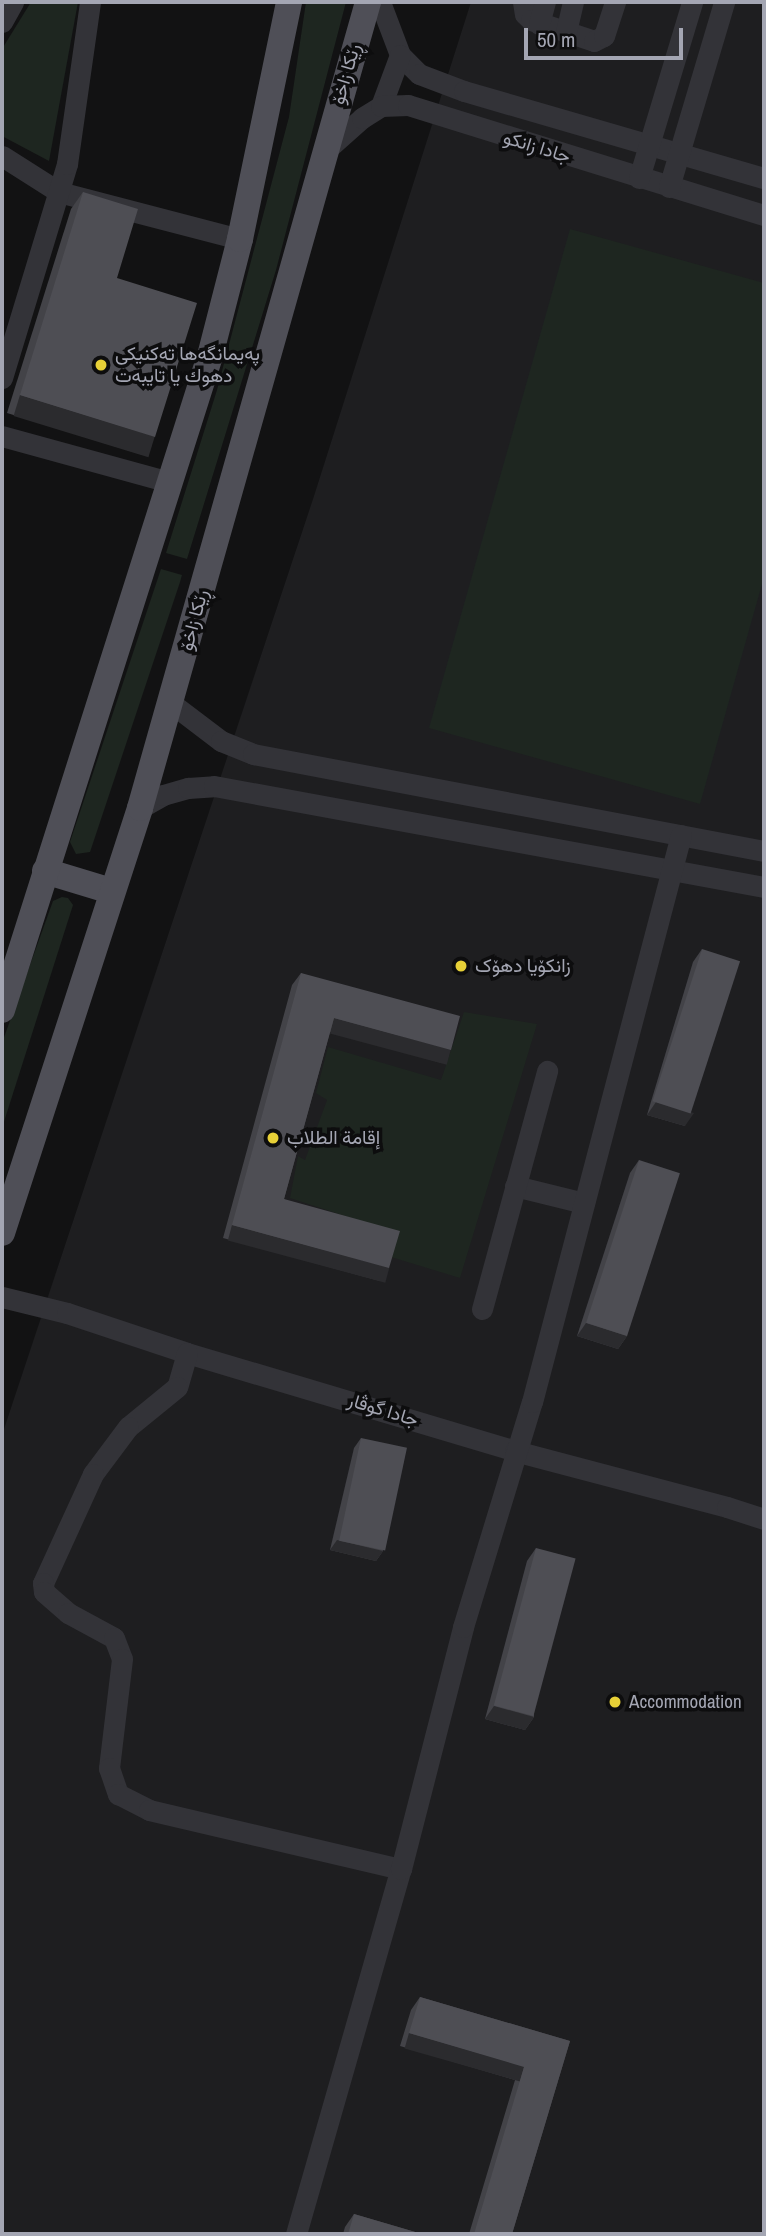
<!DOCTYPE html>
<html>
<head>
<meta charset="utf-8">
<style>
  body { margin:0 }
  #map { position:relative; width:766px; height:2236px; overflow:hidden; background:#121213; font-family:"Archivo Narrow",Vazirmatn,sans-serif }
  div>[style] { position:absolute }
  .built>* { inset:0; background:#1e1e20 }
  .green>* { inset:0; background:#1e2620 }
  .minor>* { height:21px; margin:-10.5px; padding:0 10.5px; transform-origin:10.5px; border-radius:10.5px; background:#333338 }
  .major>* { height:26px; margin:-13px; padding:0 13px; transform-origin:13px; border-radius:13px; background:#4f4f57 }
  .wall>* { inset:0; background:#434348 }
  .shaded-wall>* { inset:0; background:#2b2b2e; transform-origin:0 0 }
  .building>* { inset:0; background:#4e4e54; transform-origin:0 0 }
  .dots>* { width:19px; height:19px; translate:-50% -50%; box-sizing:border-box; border:4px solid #0d0d0e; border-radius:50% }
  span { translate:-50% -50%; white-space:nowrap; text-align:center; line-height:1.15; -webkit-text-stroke:7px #0d0d0e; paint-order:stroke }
  .street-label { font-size:19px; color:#a4a6b3 }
  .poi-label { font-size:19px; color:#a4a6b3 }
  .left { translate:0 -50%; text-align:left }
  .frame { position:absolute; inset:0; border:4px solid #a4a6b3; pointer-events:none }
  .scale { position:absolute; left:524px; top:28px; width:159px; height:32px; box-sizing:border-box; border:4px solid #a4a6b3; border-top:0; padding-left:9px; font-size:21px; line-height:24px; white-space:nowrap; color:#a4a6b3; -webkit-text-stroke:5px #0d0d0e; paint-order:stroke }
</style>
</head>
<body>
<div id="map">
  <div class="built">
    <div style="clip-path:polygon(471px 2px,764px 2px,764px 2234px,2px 2234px,2px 1435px,314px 496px)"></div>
  </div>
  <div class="green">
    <div style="clip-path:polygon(31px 2px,78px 2px,49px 161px,2px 136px,2px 49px)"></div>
    <div style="clip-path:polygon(306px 2px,346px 2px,276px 270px,187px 559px,166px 553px,217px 390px,289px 117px)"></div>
    <div style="clip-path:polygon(570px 229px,764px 283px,764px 577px,700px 804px,429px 728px)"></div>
    <div style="clip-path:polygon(161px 569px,182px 575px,180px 582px,90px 852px,76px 854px,70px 842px)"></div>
    <div style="clip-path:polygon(62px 897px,68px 898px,73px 905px,2px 1128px,2px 1043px,53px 901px)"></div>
    <div style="clip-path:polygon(464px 1012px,537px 1024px,460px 1278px,391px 1257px,391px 1231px,290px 1198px,298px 1156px,305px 1160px,327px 1100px,316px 1093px,328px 1047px,441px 1080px)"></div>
  </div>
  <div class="minor">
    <div style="left:380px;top:2px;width:57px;rotate:69.3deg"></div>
    <div style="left:400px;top:55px;width:27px;rotate:45deg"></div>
    <div style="left:419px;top:74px;width:48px;rotate:20.7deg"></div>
    <div style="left:464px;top:91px;width:312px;rotate:16.2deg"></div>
    <div style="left:523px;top:2px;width:12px;rotate:81deg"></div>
    <div style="left:525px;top:14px;width:8px;rotate:45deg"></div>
    <div style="left:531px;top:20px;width:66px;rotate:18.4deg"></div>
    <div style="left:594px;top:41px;width:11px;rotate:-27deg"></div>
    <div style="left:604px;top:36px;width:36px;rotate:-72deg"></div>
    <div style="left:2px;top:22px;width:23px;rotate:-61deg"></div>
    <div style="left:539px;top:24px;width:23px;rotate:-75deg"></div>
    <div style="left:566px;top:32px;width:31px;rotate:-77deg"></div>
    <div style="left:381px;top:106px;width:54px;rotate:-69.6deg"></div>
    <div style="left:325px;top:151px;width:50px;rotate:-41.7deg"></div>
    <div style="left:362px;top:118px;width:22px;rotate:-32deg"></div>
    <div style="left:381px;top:106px;width:27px;rotate:-2deg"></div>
    <div style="left:408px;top:105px;width:373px;rotate:17.2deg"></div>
    <div style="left:2px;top:156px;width:67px;rotate:32.3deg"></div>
    <div style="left:59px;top:192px;width:187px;rotate:14.6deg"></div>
    <div style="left:639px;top:178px;width:184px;rotate:-73.2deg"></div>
    <div style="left:669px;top:187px;width:193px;rotate:-73.4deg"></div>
    <div style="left:2px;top:378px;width:224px;rotate:-73.1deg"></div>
    <div style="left:67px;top:164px;width:164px;rotate:-81.9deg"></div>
    <div style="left:2px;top:436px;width:173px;rotate:15.4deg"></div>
    <div style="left:171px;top:703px;width:63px;rotate:37.2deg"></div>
    <div style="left:221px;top:741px;width:35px;rotate:22deg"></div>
    <div style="left:253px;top:754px;width:520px;rotate:10.75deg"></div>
    <div style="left:140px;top:808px;width:26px;rotate:-29deg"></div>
    <div style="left:163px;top:795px;width:26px;rotate:-16deg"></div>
    <div style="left:188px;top:788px;width:26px;rotate:-4deg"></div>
    <div style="left:214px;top:786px;width:559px;rotate:10.41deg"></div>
    <div style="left:515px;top:1186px;width:71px;rotate:13.8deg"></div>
    <div style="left:2px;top:1297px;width:67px;rotate:13.8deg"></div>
    <div style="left:67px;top:1313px;width:126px;rotate:18.4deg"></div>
    <div style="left:187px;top:1353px;width:342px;rotate:16.6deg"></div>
    <div style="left:515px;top:1451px;width:219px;rotate:14.8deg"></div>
    <div style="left:727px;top:1507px;width:39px;rotate:18deg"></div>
    <div style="left:482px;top:1309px;width:247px;rotate:-74.7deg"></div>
    <div style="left:187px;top:1353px;width:35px;rotate:106deg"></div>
    <div style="left:177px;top:1387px;width:63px;rotate:140.8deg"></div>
    <div style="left:128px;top:1427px;width:59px;rotate:126.7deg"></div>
    <div style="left:93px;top:1474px;width:120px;rotate:114.6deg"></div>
    <div style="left:43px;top:1583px;width:9px;rotate:84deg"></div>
    <div style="left:44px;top:1592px;width:32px;rotate:41deg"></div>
    <div style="left:68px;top:1613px;width:52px;rotate:28.5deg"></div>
    <div style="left:114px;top:1638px;width:22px;rotate:69deg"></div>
    <div style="left:122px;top:1659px;width:110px;rotate:96.8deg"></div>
    <div style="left:109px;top:1768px;width:28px;rotate:71deg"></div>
    <div style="left:118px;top:1794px;width:35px;rotate:27deg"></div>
    <div style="left:149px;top:1810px;width:259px;rotate:13.2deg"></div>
    <div style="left:296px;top:2234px;width:380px;rotate:-74deg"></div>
    <div style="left:401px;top:1869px;width:250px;rotate:-75.6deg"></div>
    <div style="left:463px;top:1627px;width:235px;rotate:-73deg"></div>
    <div style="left:532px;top:1402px;width:586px;rotate:-75.28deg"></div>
  </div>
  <div class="major">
    <div style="left:45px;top:871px;width:69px;rotate:16.9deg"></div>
    <div style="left:2px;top:1010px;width:686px;rotate:-72.36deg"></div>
    <div style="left:210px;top:356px;width:121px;rotate:-75.6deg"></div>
    <div style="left:240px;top:239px;width:242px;rotate:-78.3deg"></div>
    <div style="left:2px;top:1233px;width:447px;rotate:-72deg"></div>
    <div style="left:140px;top:808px;width:838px;rotate:-74.2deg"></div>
  </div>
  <div class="wall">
    <div style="clip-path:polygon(83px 192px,117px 278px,143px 455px,7px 413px,71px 209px)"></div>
    <div style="clip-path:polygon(702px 949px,685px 1126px,647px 1115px,693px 962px)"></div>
    <div style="clip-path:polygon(301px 973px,442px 1063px,330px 1032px,284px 1199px,380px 1281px,223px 1238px,292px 985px)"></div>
    <div style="clip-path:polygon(639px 1160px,627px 1336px,618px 1349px,577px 1336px,630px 1173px)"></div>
    <div style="clip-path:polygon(361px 1438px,383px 1551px,376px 1561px,330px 1550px,354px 1448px)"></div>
    <div style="clip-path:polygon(536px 1548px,534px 1717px,525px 1730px,485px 1719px,527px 1561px)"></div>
    <div style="clip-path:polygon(420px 1997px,570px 2041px,512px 2234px,469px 2234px,515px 2080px,400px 2046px,411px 2010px)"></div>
    <div style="clip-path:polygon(354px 2214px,422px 2234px,343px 2234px,345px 2227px)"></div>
  </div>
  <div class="shaded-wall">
    <div style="left:20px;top:395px;width:141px;height:22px;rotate:17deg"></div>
    <div style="left:334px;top:1018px;width:121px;height:16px;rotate:15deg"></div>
    <div style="clip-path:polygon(656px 1102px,694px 1113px,685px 1126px,647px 1115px)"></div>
    <div style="left:232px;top:1225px;width:163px;height:16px;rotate:15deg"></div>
    <div style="clip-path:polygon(586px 1323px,627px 1336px,618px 1349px,577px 1336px)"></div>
    <div style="clip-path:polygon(337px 1540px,383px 1551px,376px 1561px,330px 1550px)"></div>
    <div style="clip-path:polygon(494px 1706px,534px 1717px,525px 1730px,485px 1719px)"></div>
    <div style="left:409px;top:2033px;width:120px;height:16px;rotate:16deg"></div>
  </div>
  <div class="building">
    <div style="clip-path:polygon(83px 192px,138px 209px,117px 278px,197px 303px,155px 437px,20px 395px)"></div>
    <div style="left:702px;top:949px;width:40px;height:160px;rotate:18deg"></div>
    <div style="clip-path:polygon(301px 973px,460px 1016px,451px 1050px,334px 1018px,284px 1199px,400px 1231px,389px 1268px,232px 1225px)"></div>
    <div style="left:639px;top:1160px;width:43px;height:171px;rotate:18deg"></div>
    <div style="left:361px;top:1438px;width:47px;height:105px;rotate:12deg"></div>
    <div style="left:536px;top:1548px;width:41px;height:163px;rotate:15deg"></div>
    <div style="clip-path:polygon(420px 1997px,570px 2041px,512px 2234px,474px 2234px,524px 2067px,409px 2033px)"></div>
    <div style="clip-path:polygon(354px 2214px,422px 2234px,348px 2234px)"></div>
  </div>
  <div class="dots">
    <div style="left:101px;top:365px;background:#e7d037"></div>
    <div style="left:461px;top:966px;background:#e7d037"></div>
    <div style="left:273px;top:1138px;background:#e7d037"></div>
    <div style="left:615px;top:1702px;background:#e7d037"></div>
  </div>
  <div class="street-label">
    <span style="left:346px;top:74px;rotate:-74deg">ڕێکا زاخۆ</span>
    <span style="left:537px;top:147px;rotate:17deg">جادا زانکو</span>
    <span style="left:194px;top:620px;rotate:-75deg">ڕێکا زاخۆ</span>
    <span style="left:383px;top:1410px;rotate:17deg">جادا گوڤار</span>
  </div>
  <div class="poi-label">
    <span class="left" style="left:115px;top:365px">پەیمانگەها تەکنیکی<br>دهوك یا تایبەت</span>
    <span class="left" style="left:475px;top:966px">زانکۆیا دهۆک</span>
    <span class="left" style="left:287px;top:1138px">إقامة الطلاب</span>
    <span class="left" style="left:629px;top:1702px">Accommodation</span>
  </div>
  <div class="frame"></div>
  <div class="scale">50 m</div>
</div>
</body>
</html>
